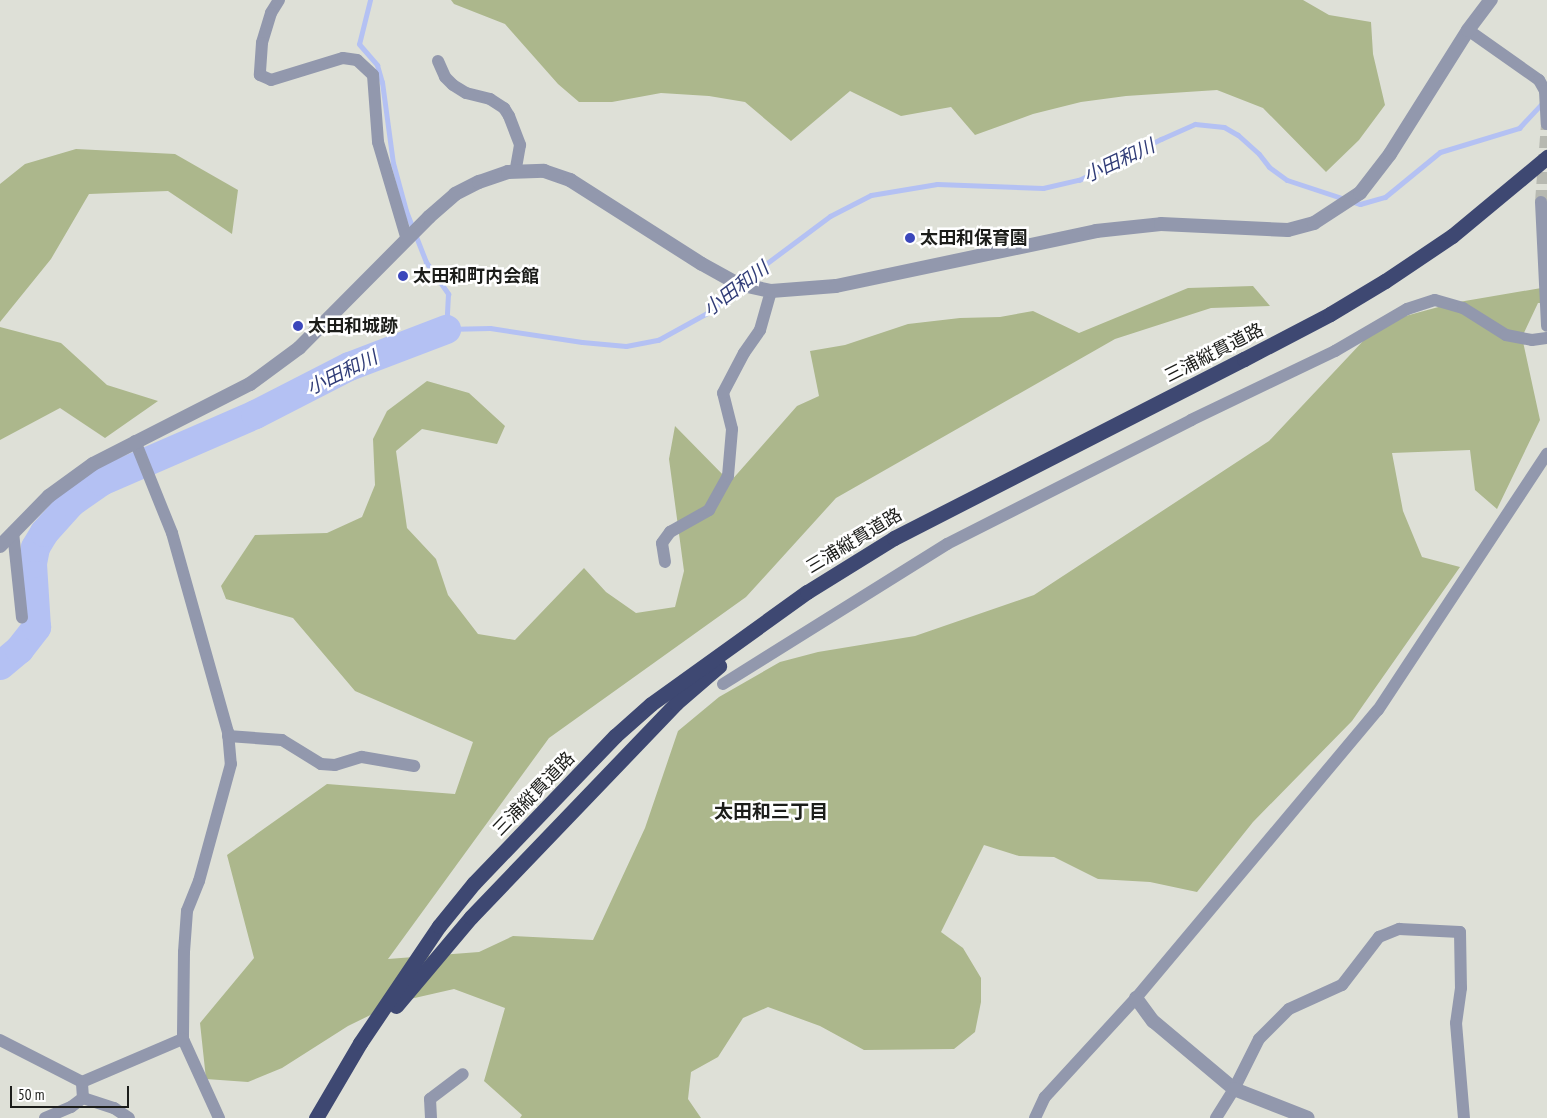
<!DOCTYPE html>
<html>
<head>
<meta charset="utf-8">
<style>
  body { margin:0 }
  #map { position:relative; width:1547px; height:1118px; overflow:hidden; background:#dee0d7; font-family:"PT Sans Narrow","Noto Sans JP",sans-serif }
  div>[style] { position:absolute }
  .green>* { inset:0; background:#acb78c }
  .stream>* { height:5px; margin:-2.5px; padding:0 2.5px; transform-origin:2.5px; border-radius:2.5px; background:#b4c1f3 }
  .river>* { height:29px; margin:-14.5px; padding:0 14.5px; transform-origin:14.5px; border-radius:14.5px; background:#b4c1f3 }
  .minor-tunnel>* { height:12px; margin-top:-6px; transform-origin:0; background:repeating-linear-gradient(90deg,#b7b9b1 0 12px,transparent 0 18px) }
  .minor>* { height:12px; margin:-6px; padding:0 6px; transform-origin:6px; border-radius:6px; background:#9298ad }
  .tertiary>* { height:14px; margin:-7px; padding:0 7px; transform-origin:7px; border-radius:7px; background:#9298ad }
  .motorway>* { height:15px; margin:-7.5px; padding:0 7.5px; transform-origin:7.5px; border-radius:7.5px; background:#3e4872 }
  .dots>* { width:14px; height:14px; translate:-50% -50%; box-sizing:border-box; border:2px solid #fff; border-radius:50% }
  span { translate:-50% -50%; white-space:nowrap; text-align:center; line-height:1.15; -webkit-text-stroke:5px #fff; paint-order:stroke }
  .poi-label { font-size:18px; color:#1c1d1a; font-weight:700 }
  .left { translate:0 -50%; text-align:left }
  .street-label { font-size:18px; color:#1c1d1a }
  .water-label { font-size:19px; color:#303c77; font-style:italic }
  .neighbourhood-label { font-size:19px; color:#1c1d1a; font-weight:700 }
  .scale { position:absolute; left:10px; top:1086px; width:119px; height:22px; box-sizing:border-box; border:2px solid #1c1d1a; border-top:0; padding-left:6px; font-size:15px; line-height:18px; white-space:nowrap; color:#1c1d1a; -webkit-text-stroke:4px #fff; paint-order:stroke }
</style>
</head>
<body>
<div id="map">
  <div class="green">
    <div style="clip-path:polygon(451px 0,1303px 0,1329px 15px,1371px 22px,1373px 54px,1385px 105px,1359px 140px,1326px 172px,1263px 108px,1217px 90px,1126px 96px,1081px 102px,1033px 114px,975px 135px,951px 107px,901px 116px,850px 91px,791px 141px,745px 102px,709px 96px,661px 93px,612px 102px,579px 102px,558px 84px,505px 24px,454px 4px)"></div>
    <div style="clip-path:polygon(76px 149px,175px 154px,238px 190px,232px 234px,168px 191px,89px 194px,51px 259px,0 322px,0 184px,25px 164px)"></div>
    <div style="clip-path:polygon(1253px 286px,1270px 306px,1211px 308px,1115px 339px,836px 498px,746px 597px,549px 738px,388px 959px,479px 952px,513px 936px,593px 940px,645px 828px,678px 731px,719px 697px,780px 662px,818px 652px,915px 636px,1034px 595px,1269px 441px,1380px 323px,1453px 303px,1547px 287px,1547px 303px,1538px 303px,1522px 337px,1540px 420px,1497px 509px,1475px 490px,1470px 450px,1392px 453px,1403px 511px,1422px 557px,1460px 567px,1352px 721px,1253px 822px,1197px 892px,1150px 882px,1098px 879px,1054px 857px,1019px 856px,984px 845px,941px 932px,963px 948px,981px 978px,981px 1002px,975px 1032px,954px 1049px,864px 1050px,820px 1026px,768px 1007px,743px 1018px,718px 1057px,691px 1072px,688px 1099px,701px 1118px,520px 1118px,522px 1115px,484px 1081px,505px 1008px,454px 989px,397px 1002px,348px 1026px,282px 1068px,248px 1082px,206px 1079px,200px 1023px,254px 958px,227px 855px,327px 784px,455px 794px,473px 742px,355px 691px,293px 618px,226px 599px,221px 586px,255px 535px,327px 533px,362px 517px,375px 485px,373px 439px,387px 411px,427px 381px,469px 393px,505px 426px,497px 444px,422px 429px,396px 451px,407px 528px,436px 559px,448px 595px,478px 634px,515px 640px,584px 568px,606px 592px,636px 613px,675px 607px,684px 571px,669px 459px,675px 426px,730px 482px,797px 406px,819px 396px,810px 351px,845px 345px,908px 324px,960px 318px,1000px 317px,1033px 311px,1079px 333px,1188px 288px)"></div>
    <div style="clip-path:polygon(0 327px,61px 343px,107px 385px,158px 401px,105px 438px,60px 408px,0 440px)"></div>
  </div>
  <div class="stream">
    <div style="left:370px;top:0;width:45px;rotate:104deg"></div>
    <div style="left:359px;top:44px;width:28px;rotate:49deg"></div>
    <div style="left:377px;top:65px;width:18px;rotate:74deg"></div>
    <div style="left:382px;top:82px;width:82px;rotate:82.3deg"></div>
    <div style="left:393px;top:163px;width:50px;rotate:74.8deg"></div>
    <div style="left:406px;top:211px;width:55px;rotate:68.6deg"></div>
    <div style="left:426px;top:262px;width:39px;rotate:55deg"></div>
    <div style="left:448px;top:294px;width:35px;rotate:93deg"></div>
    <div style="left:446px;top:329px;width:44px;rotate:-1.3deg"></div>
    <div style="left:490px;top:328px;width:93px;rotate:8.7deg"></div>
    <div style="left:582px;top:342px;width:44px;rotate:5.2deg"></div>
    <div style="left:626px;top:346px;width:33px;rotate:-11deg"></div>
    <div style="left:658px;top:340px;width:58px;rotate:-28.8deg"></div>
    <div style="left:709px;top:312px;width:66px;rotate:-40.7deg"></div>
    <div style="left:759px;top:269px;width:89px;rotate:-36.7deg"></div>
    <div style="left:830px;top:216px;width:46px;rotate:-27.1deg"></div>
    <div style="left:871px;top:195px;width:67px;rotate:-9.5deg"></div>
    <div style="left:937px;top:184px;width:106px;rotate:2.2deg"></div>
    <div style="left:1043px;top:188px;width:37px;rotate:-13deg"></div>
    <div style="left:1079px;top:180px;width:92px;rotate:-26.6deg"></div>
    <div style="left:1161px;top:139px;width:37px;rotate:-24deg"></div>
    <div style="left:1195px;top:124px;width:29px;rotate:6deg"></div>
    <div style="left:1224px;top:127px;width:16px;rotate:30deg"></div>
    <div style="left:1238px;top:135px;width:28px;rotate:42deg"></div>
    <div style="left:1259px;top:154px;width:16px;rotate:52deg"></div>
    <div style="left:1269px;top:167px;width:22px;rotate:36deg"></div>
    <div style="left:1287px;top:180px;width:77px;rotate:18.2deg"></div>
    <div style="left:1360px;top:204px;width:26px;rotate:-16deg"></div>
    <div style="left:1385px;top:197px;width:71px;rotate:-39.3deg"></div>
    <div style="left:1440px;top:152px;width:83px;rotate:-16.9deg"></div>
    <div style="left:1519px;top:128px;width:35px;rotate:-47deg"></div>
  </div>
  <div class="river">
    <div style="left:0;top:665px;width:25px;rotate:-40deg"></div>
    <div style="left:19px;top:649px;width:28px;rotate:-52deg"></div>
    <div style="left:36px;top:627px;width:64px;rotate:-93.6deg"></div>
    <div style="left:32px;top:563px;width:16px;rotate:-79deg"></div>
    <div style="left:35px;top:547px;width:17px;rotate:-59deg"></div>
    <div style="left:44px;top:532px;width:40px;rotate:-48deg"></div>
    <div style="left:71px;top:502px;width:37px;rotate:-35deg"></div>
    <div style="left:101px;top:481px;width:168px;rotate:-23.5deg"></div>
    <div style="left:255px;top:414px;width:106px;rotate:-27.1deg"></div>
    <div style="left:349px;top:366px;width:104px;rotate:-20.9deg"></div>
  </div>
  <div class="minor-tunnel">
    <div style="left:1541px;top:202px;width:78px;rotate:-85.6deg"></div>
  </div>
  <div class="minor">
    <div style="left:279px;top:0;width:15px;rotate:122deg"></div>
    <div style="left:271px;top:13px;width:31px;rotate:107deg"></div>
    <div style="left:262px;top:43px;width:32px;rotate:94deg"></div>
    <div style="left:260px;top:75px;width:12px;rotate:24deg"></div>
    <div style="left:271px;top:80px;width:75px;rotate:-17deg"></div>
    <div style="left:343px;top:58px;width:14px;rotate:8deg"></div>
    <div style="left:357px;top:60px;width:22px;rotate:43deg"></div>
    <div style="left:373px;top:75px;width:67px;rotate:85.7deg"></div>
    <div style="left:378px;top:142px;width:102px;rotate:73.5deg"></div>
    <div style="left:1468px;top:30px;width:87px;rotate:35.2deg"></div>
    <div style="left:1539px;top:80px;width:13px;rotate:61deg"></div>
    <div style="left:1545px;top:91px;width:33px;rotate:87deg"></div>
    <div style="left:438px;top:61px;width:17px;rotate:66deg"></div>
    <div style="left:445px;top:77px;width:11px;rotate:45deg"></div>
    <div style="left:453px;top:85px;width:15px;rotate:32deg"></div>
    <div style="left:466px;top:93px;width:25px;rotate:14deg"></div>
    <div style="left:490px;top:99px;width:17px;rotate:33deg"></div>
    <div style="left:504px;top:108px;width:9px;rotate:58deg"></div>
    <div style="left:509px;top:116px;width:31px;rotate:69deg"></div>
    <div style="left:520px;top:145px;width:27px;rotate:100deg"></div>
    <div style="left:1541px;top:202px;width:124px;rotate:87.2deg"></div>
    <div style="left:135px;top:441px;width:99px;rotate:68.1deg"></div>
    <div style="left:172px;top:533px;width:207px;rotate:74.3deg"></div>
    <div style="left:228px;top:732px;width:32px;rotate:85deg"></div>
    <div style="left:231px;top:764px;width:121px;rotate:105.3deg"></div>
    <div style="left:199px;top:881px;width:32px;rotate:112deg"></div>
    <div style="left:187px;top:911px;width:41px;rotate:94.2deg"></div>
    <div style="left:184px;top:952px;width:87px;rotate:90.7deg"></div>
    <div style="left:183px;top:1039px;width:87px;rotate:65.5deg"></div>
    <div style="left:13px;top:532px;width:86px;rotate:84deg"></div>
    <div style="left:665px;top:562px;width:19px;rotate:-99deg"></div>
    <div style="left:662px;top:543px;width:14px;rotate:-54deg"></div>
    <div style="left:670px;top:532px;width:45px;rotate:-29.4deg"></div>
    <div style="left:709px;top:510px;width:39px;rotate:-61deg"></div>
    <div style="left:728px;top:476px;width:47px;rotate:-85.1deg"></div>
    <div style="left:732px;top:429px;width:37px;rotate:-104deg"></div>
    <div style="left:723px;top:393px;width:45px;rotate:-62.3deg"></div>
    <div style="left:744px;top:353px;width:28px;rotate:-55deg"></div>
    <div style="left:760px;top:330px;width:41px;rotate:-74.2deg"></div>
    <div style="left:723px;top:684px;width:264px;rotate:-32deg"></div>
    <div style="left:947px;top:544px;width:274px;rotate:-26.9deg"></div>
    <div style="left:1191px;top:420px;width:160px;rotate:-25.6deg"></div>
    <div style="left:1335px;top:351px;width:83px;rotate:-30.3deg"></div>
    <div style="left:1407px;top:309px;width:29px;rotate:-18deg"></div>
    <div style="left:1435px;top:300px;width:29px;rotate:16deg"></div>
    <div style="left:1463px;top:308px;width:51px;rotate:32.1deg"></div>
    <div style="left:1506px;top:335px;width:26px;rotate:11deg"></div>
    <div style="left:1532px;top:340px;width:15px;rotate:-8deg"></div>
    <div style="left:228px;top:736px;width:54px;rotate:4.2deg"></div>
    <div style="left:282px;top:740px;width:46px;rotate:31.6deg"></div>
    <div style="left:321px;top:764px;width:14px;rotate:4deg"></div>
    <div style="left:335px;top:765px;width:28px;rotate:-17deg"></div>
    <div style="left:362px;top:757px;width:53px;rotate:9.8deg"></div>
    <div style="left:0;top:1040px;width:92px;rotate:27.1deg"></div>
    <div style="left:83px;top:1098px;width:33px;rotate:18deg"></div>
    <div style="left:114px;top:1108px;width:18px;rotate:34deg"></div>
    <div style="left:45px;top:1118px;width:28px;rotate:-23deg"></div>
    <div style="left:71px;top:1107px;width:15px;rotate:-37deg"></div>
    <div style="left:83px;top:1098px;width:16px;rotate:-94deg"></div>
    <div style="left:82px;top:1082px;width:110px;rotate:-23.1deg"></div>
    <div style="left:431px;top:1118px;width:19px;rotate:-93deg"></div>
    <div style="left:430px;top:1099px;width:41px;rotate:-37.1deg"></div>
    <div style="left:1035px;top:1118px;width:23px;rotate:-65deg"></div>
    <div style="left:1045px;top:1097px;width:134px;rotate:-47.4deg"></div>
    <div style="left:1136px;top:998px;width:376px;rotate:-50deg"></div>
    <div style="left:1378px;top:710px;width:307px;rotate:-56.6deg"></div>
    <div style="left:1216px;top:1118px;width:34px;rotate:-58deg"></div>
    <div style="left:1234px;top:1089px;width:56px;rotate:-63.4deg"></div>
    <div style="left:1259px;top:1039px;width:42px;rotate:-45deg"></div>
    <div style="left:1289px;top:1009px;width:58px;rotate:-24.4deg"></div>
    <div style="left:1342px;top:985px;width:61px;rotate:-52.4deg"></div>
    <div style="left:1379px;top:937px;width:22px;rotate:-22deg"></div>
    <div style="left:1399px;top:929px;width:61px;rotate:2.8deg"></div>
    <div style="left:1460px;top:932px;width:56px;rotate:89deg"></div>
    <div style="left:1461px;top:988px;width:35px;rotate:98deg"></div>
    <div style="left:1456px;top:1023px;width:95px;rotate:85.2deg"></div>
  </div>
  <div class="tertiary">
    <div style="left:0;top:546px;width:70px;rotate:-45.6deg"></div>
    <div style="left:49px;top:496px;width:54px;rotate:-36deg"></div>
    <div style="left:93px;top:464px;width:176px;rotate:-27deg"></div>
    <div style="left:250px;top:384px;width:61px;rotate:-36.3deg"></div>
    <div style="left:299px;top:348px;width:185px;rotate:-45.2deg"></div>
    <div style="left:429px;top:217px;width:35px;rotate:-41deg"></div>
    <div style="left:455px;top:194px;width:27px;rotate:-27deg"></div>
    <div style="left:479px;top:182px;width:31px;rotate:-19deg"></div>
    <div style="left:508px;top:172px;width:36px;rotate:-2deg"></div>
    <div style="left:544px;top:171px;width:28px;rotate:19deg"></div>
    <div style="left:570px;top:180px;width:156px;rotate:32.5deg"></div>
    <div style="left:702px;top:264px;width:41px;rotate:29.1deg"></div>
    <div style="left:738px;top:284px;width:34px;rotate:12deg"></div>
    <div style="left:771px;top:291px;width:65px;rotate:-4.4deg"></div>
    <div style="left:836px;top:286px;width:266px;rotate:-11.9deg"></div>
    <div style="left:1096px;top:231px;width:65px;rotate:-6.1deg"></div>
    <div style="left:1161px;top:224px;width:127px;rotate:2.7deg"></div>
    <div style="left:1288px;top:230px;width:27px;rotate:-15deg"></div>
    <div style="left:1314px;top:223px;width:55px;rotate:-33.1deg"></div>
    <div style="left:1360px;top:193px;width:49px;rotate:-52.4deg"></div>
    <div style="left:1390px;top:154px;width:146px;rotate:-57.8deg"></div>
    <div style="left:1468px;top:30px;width:38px;rotate:-53deg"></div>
    <div style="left:1136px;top:998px;width:29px;rotate:54deg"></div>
    <div style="left:1153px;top:1021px;width:106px;rotate:40deg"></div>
    <div style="left:1234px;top:1089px;width:79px;rotate:21.4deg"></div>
  </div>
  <div class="motorway">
    <div style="left:396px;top:1006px;width:116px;rotate:-49.9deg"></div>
    <div style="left:471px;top:917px;width:296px;rotate:-46.2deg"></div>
    <div style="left:676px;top:703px;width:57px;rotate:-40.7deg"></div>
    <div style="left:316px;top:1118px;width:87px;rotate:-59.6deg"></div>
    <div style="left:360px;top:1043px;width:141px;rotate:-56deg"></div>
    <div style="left:439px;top:926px;width:55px;rotate:-50.9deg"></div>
    <div style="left:474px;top:883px;width:204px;rotate:-46.2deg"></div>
    <div style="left:615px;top:736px;width:48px;rotate:-41.6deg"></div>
    <div style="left:651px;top:704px;width:192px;rotate:-35.7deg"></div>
    <div style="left:807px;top:592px;width:102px;rotate:-31.8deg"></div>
    <div style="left:894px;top:538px;width:393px;rotate:-27.1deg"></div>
    <div style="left:1244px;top:359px;width:97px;rotate:-27.6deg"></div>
    <div style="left:1330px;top:314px;width:64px;rotate:-31deg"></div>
    <div style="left:1385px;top:281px;width:81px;rotate:-33.9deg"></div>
    <div style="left:1452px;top:236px;width:124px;rotate:-39.7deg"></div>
  </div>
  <div class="dots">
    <div style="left:910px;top:238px;background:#3b47bb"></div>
    <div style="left:403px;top:276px;background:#3b47bb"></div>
    <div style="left:298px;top:326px;background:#3b47bb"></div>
  </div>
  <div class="poi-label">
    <span class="left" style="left:920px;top:238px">太田和保育園</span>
    <span class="left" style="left:413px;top:276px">太田和町内会館</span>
    <span class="left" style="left:308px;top:326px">太田和城跡</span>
  </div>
  <div class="street-label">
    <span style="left:1214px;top:353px;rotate:-27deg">三浦縦貫道路</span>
    <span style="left:854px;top:541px;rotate:-31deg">三浦縦貫道路</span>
    <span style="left:534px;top:794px;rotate:-46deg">三浦縦貫道路</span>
  </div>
  <div class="water-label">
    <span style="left:1119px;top:161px;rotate:-25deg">小田和川</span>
    <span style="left:736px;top:289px;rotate:-37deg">小田和川</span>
    <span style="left:342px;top:373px;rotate:-26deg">小田和川</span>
  </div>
  <div class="neighbourhood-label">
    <span style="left:771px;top:812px">太田和三丁目</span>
  </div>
  <div class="scale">50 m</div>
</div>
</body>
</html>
